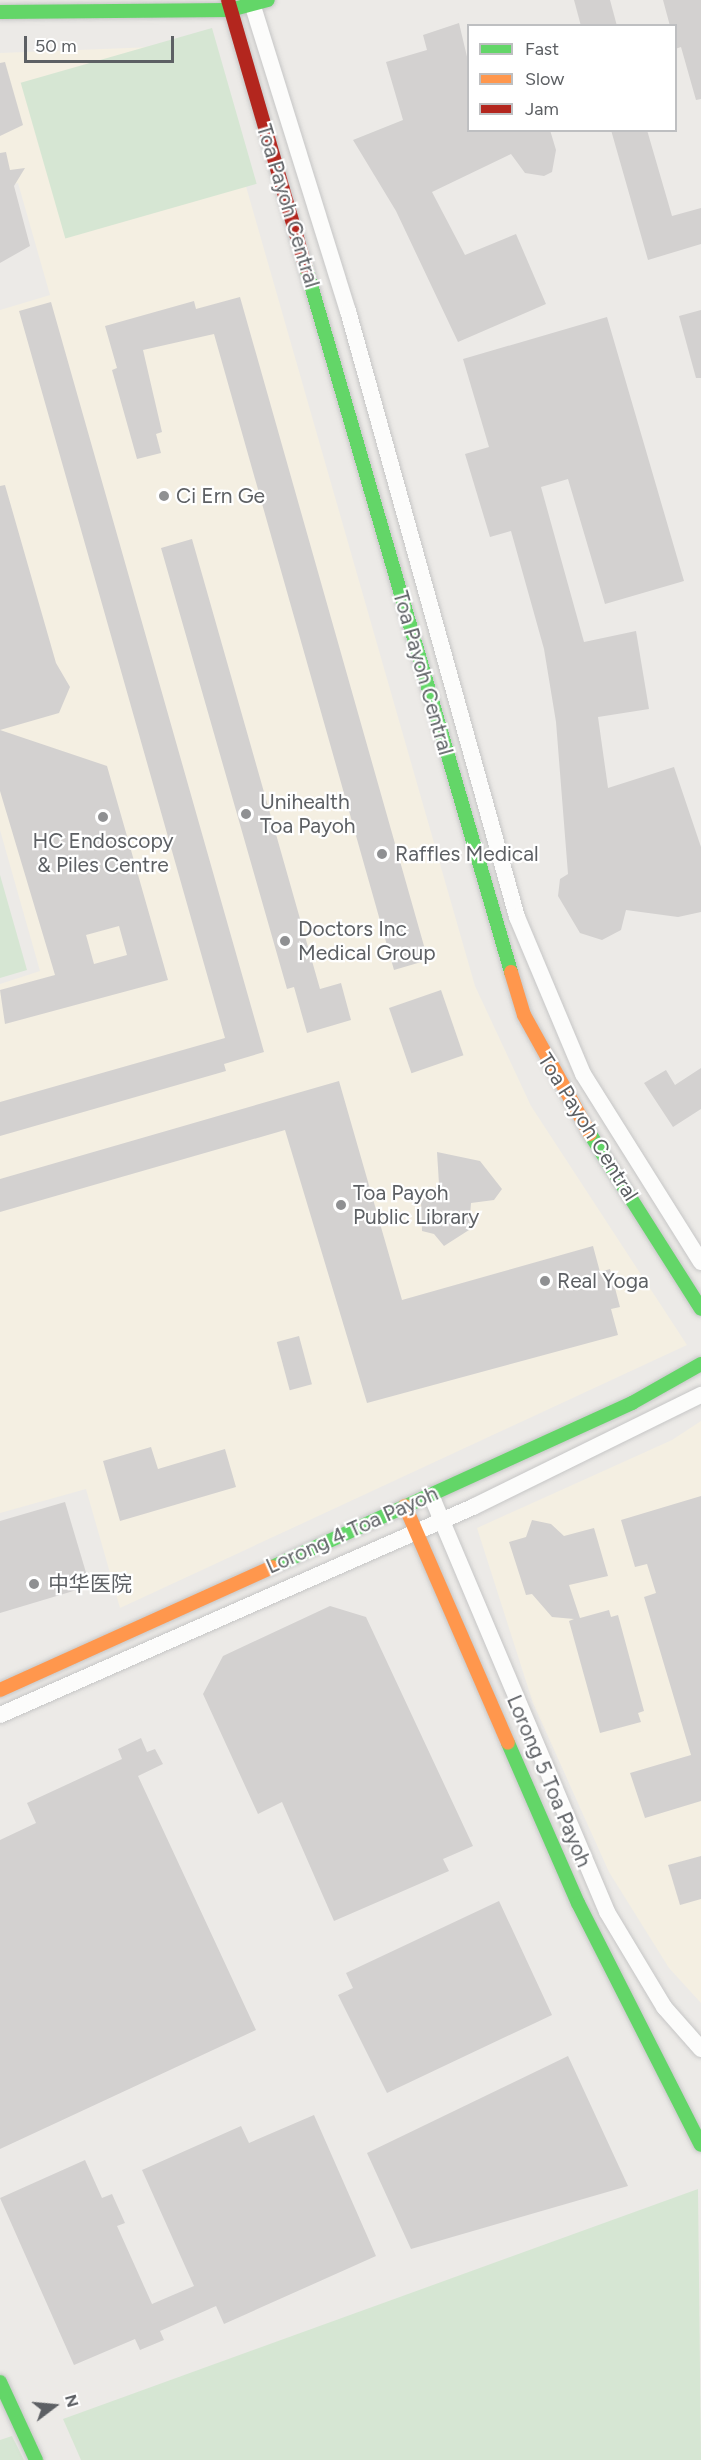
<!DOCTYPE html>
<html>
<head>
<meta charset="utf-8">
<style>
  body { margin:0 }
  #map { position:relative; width:701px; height:2460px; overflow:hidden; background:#eceae7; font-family:Figtree,"Noto Sans SC",sans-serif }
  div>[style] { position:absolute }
  .commercial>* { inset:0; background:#f4efe2 }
  .green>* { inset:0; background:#d6e6d3; transform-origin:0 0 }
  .building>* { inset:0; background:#d3d1d0; transform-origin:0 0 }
  .roads { filter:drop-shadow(0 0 2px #c6c6c6) drop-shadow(0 0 2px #c6c6c6) }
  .street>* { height:16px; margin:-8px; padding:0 8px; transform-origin:8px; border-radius:8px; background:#fcfcfb }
  .fast>* { height:14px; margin:-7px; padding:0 7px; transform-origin:7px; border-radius:7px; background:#63d668 }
  .slow>* { height:14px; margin:-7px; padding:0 7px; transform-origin:7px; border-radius:7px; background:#ff974d }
  .jam>* { height:14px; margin:-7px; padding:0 7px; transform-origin:7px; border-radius:7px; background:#b3261e }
  .dots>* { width:16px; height:16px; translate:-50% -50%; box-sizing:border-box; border:3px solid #fff; border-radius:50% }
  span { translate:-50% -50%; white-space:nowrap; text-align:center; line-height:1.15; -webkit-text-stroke:4.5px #fff; paint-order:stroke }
  .street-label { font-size:21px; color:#5d6064 }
  .poi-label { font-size:21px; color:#5d6064 }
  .left { translate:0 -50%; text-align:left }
  .legend { position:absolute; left:467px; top:24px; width:210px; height:108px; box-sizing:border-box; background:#fff; border:2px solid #bebfc1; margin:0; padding:8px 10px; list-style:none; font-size:18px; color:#5d6064 }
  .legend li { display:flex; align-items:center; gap:12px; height:30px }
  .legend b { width:30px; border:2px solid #bebfc1 }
  .north { position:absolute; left:24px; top:2376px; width:60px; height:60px; -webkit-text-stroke:4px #fff; paint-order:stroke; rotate:74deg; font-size:16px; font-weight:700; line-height:24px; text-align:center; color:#5d6064 }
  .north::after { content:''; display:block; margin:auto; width:21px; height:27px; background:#5d6064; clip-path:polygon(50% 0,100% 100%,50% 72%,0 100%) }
  .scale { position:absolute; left:24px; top:36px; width:150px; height:27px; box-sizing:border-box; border:3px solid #5d6064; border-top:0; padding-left:8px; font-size:18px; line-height:21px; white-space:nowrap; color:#5d6064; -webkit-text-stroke:4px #fff; paint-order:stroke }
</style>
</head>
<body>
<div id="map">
  <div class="commercial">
    <div style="clip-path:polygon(180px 46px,213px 71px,475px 986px,531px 1106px,687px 1345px,120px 1608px,86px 1489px,0 1513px,0 984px,40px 971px,0 830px,0 310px,50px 295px,18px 183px,0 188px,0 53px)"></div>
    <div style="clip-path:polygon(701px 1421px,701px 2003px,669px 1968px,609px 1872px,533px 1703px,477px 1528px,672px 1440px)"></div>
  </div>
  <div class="green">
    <div style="left:212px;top:28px;width:162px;height:199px;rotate:74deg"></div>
    <div style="clip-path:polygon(0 875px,27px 970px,0 978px)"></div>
    <div style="clip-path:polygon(698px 2189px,701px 2460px,81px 2460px,63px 2419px)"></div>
    <div style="clip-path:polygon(12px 2436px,24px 2460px,0 2460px,0 2440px)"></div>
  </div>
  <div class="building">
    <div style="clip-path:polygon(574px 0,610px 0,617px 26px,581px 26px)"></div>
    <div style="clip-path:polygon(663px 0,701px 0,701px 99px,696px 100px,681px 47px,675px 49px,675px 26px,670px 26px)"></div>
    <div style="clip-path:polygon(459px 23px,468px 61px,468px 130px,550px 130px,556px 150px,552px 172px,544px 176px,525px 173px,511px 154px,432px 192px,465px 255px,516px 234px,546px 304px,458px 342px,396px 211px,353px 140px,403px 120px,386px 62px,427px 50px,423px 35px)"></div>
    <div style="clip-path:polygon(5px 62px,23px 125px,0 136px,0 63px)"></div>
    <div style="clip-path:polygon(611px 130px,647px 130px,672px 216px,701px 208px,701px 244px,648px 260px)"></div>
    <div style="clip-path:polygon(6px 152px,10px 170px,25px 168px,14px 186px,30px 246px,0 263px,0 153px)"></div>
    <div style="clip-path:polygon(240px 297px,428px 960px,394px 970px,214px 334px,143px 350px,162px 432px,156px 434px,161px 453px,137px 459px,112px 370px,117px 368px,105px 326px,194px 301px,196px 309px)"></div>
    <div style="clip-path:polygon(51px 302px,264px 1052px,224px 1064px,226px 1071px,0 1136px,0 1102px,225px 1038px,19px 311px)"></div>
    <div style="clip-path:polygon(701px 310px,701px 378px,696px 378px,679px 316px)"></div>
    <div style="clip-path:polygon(607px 317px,684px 581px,605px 604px,568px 479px,541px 487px,584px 642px,636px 631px,649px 709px,598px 717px,608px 788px,674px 767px,701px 847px,701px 912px,678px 917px,626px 910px,621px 930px,602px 940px,580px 933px,558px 896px,560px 879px,568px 874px,556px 722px,544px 649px,511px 531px,490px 537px,465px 454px,489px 447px,463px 359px)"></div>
    <div style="clip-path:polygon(evenodd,5px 485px,56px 663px,70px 687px,59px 713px,0 730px,107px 766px,168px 980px,5px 1024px,0 990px,55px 975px,0 791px,0 486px,5px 485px,119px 926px,127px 955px,94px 964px,86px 935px,119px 926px)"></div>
    <div style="clip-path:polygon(192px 539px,320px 989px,341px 983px,351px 1020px,307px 1033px,294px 987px,287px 989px,161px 548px)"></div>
    <div style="left:441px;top:990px;width:69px;height:55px;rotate:71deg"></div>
    <div style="clip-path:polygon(701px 1068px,701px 1109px,673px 1127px,644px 1083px,666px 1070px,675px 1085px)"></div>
    <div style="clip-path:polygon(339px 1081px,402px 1300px,593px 1246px,600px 1272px,610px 1269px,620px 1307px,611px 1309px,618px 1335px,367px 1403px,285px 1130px,0 1212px,0 1179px)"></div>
    <div style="clip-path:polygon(437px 1152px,480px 1161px,502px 1189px,494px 1200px,471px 1203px,469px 1230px,444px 1246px,434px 1234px,422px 1231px,421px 1202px,439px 1184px)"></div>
    <div style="left:299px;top:1336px;width:50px;height:23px;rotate:75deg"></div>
    <div style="clip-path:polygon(151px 1447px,158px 1469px,225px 1449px,236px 1487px,120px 1521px,103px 1461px)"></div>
    <div style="clip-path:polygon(701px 1496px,701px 1801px,645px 1818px,630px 1773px,691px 1755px,644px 1597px,656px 1593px,647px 1564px,635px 1567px,621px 1520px)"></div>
    <div style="clip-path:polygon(65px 1502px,90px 1586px,0 1613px,0 1521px)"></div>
    <div style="clip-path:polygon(532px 1520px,551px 1524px,564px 1536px,594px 1528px,608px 1576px,569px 1585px,580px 1618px,609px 1610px,611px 1617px,618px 1615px,644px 1711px,638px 1713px,641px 1722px,600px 1733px,569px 1621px,574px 1619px,552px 1617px,532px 1594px,526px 1595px,509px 1542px,526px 1537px)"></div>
    <div style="clip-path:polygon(330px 1606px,366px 1617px,473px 1846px,443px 1859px,449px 1871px,334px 1921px,282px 1802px,258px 1814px,203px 1694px,223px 1656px)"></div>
    <div style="clip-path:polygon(141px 1738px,147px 1752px,155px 1749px,163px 1764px,138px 1776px,256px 2030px,0 2149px,0 1840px,36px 1823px,27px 1803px,122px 1759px,118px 1749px)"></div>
    <div style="clip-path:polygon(701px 1856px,701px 1899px,680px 1905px,668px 1865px)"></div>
    <div style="clip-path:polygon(499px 1901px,552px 2015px,387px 2093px,338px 1995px,353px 1988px,346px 1973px)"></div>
    <div style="clip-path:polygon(568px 2056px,628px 2186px,411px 2249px,367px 2153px)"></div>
    <div style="clip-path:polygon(314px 2115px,376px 2256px,224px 2324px,216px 2306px,160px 2331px,164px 2340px,140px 2350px,135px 2339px,74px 2365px,0 2198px,85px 2160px,102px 2198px,112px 2194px,125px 2223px,117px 2226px,152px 2304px,194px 2286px,142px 2170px,241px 2126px,249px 2143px)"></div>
  </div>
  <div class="roads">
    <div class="street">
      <div style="left:251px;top:0;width:326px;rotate:72.7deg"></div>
      <div style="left:348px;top:311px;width:629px;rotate:74.42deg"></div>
      <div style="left:517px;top:917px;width:170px;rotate:67.2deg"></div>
      <div style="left:583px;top:1074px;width:222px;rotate:57.9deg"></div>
      <div style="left:431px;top:1495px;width:453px;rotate:67.1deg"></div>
      <div style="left:607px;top:1912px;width:111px;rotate:59deg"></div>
      <div style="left:664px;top:2007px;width:56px;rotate:48.6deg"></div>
      <div style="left:0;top:1715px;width:517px;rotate:-23.74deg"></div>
      <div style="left:473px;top:1507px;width:254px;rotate:-26.2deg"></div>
    </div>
    <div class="fast">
      <div style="left:0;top:12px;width:230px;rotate:-0.5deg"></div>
      <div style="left:230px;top:10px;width:39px;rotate:-15deg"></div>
      <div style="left:306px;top:268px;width:733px;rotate:73.76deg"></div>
      <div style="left:590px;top:1134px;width:207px;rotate:57.6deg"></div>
      <div style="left:272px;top:1567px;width:396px;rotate:-24.5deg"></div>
      <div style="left:632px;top:1403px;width:79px;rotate:-29.5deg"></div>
      <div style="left:508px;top:1743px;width:175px;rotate:66.4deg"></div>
      <div style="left:578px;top:1903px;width:271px;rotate:63.1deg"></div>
      <div style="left:0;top:2382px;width:86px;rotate:65.2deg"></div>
    </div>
    <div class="slow">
      <div style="left:511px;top:972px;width:45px;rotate:73.2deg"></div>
      <div style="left:524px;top:1015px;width:136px;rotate:61deg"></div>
      <div style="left:405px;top:1506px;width:258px;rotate:66.5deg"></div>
      <div style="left:0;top:1690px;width:299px;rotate:-24.3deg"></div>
    </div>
    <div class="jam">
      <div style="left:228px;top:0;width:279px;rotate:73.8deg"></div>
    </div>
  </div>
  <div class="dots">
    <div style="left:164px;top:496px;background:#8f9092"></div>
    <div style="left:246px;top:814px;background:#8f9092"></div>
    <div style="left:103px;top:817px;background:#8f9092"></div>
    <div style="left:382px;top:854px;background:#8f9092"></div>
    <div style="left:285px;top:941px;background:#8f9092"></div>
    <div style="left:341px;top:1205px;background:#8f9092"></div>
    <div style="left:545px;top:1281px;background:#8f9092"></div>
    <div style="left:34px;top:1584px;background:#8f9092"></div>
  </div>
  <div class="street-label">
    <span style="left:288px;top:206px;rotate:73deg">Toa Payoh Central</span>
    <span style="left:423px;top:673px;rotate:74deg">Toa Payoh Central</span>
    <span style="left:588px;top:1127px;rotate:58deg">Toa Payoh Central</span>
    <span style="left:352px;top:1530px;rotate:-24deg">Lorong 4 Toa Payoh</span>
    <span style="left:549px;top:1781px;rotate:67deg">Lorong 5 Toa Payoh</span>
  </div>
  <div class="poi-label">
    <span class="left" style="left:176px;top:496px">Ci Ern Ge</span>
    <span class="left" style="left:260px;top:814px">Unihealth<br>Toa Payoh</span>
    <span style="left:103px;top:853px">HC Endoscopy<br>&amp; Piles Centre</span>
    <span class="left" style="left:395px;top:854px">Raffles Medical</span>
    <span class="left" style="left:298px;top:941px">Doctors Inc<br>Medical Group</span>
    <span class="left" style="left:353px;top:1205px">Toa Payoh<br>Public Library</span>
    <span class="left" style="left:557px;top:1281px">Real Yoga</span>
    <span class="left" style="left:48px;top:1584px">中华医院</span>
  </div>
  <ul class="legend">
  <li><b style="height:8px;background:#63d668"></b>Fast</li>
  <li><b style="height:8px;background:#ff974d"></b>Slow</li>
  <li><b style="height:8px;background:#b3261e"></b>Jam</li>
  </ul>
  <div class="north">N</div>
  <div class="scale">50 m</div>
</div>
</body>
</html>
